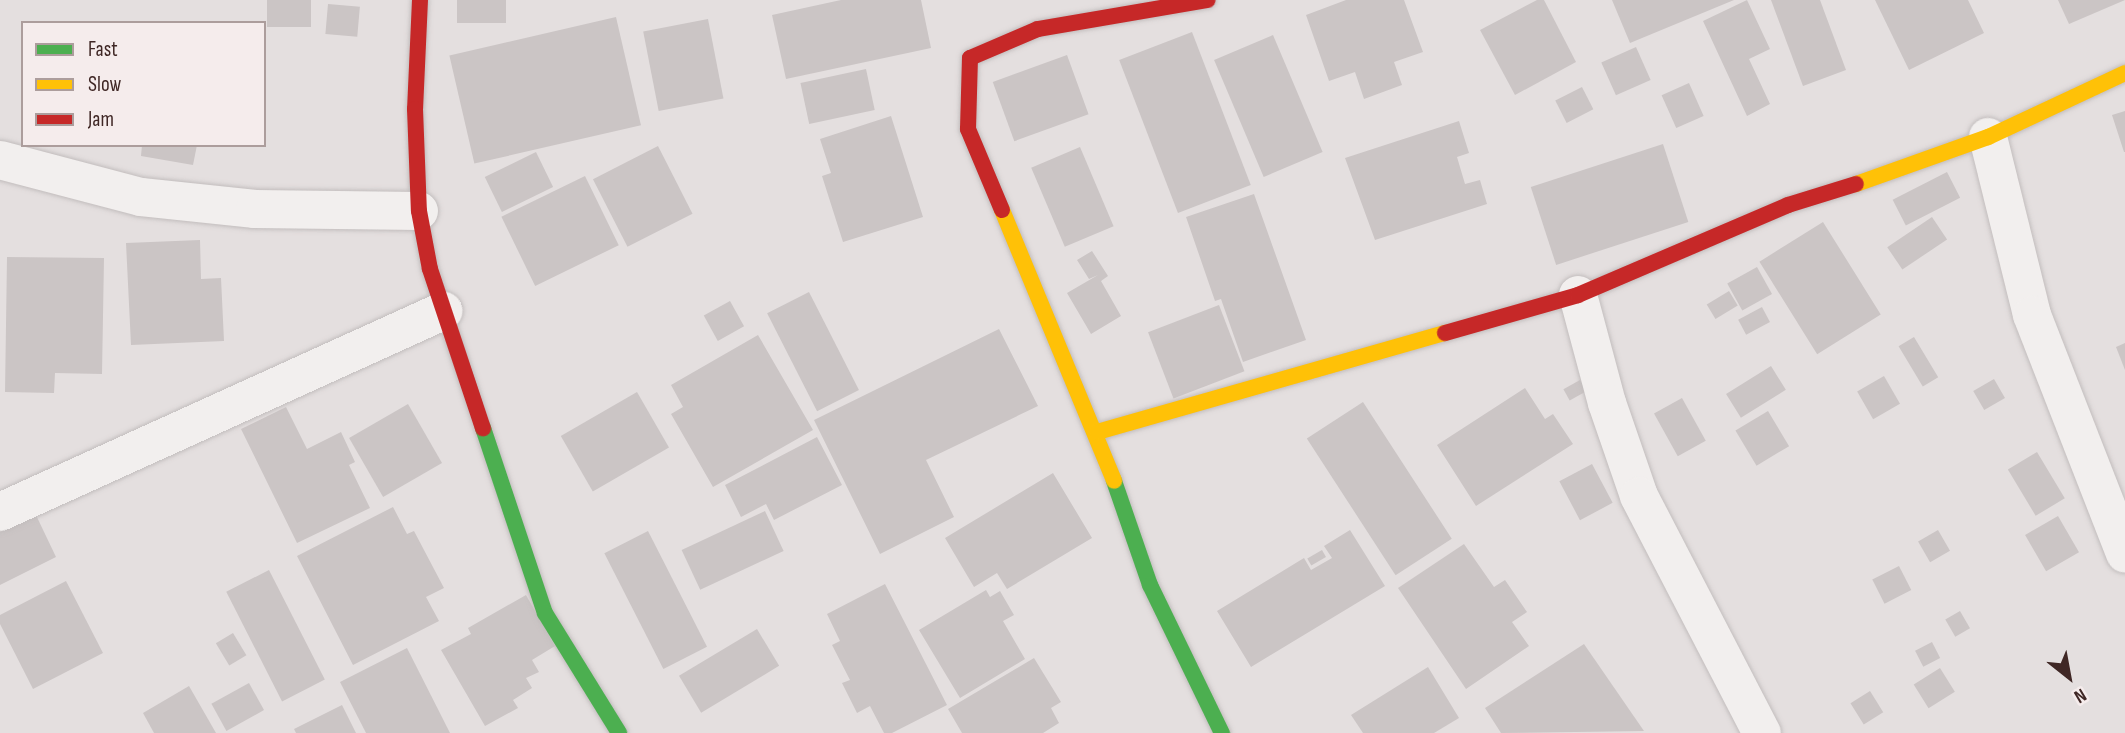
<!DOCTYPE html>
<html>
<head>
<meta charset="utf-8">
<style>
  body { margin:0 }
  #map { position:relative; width:2125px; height:733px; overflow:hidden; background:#e4dfdf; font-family:"Sofia Sans Condensed",sans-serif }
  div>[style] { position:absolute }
  .building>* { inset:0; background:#cbc5c5; transform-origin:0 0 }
  .roads { filter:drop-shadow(0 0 2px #c2bdbd) drop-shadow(0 0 2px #c2bdbd) }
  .street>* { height:38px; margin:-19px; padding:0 19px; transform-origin:19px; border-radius:19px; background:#f2efee }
  .fast>* { height:16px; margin:-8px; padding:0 8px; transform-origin:8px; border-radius:8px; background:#4caf50 }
  .slow>* { height:16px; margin:-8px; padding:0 8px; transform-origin:8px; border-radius:8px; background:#ffc107 }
  .jam>* { height:16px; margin:-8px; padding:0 8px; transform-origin:8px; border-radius:8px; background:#c62828 }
  span { translate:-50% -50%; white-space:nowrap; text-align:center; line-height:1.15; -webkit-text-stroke:5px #f5ecec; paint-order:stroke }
  .legend { position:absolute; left:21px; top:21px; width:245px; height:126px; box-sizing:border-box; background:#f5ecec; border:2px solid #ac9d9c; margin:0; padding:9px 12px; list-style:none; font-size:21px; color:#3f2725 }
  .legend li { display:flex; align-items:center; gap:14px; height:35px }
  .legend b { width:35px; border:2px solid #ac9d9c }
  .north { position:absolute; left:2034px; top:642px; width:70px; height:70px; -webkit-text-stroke:5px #f5ecec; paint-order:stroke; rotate:149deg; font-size:19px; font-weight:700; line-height:28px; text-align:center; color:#3f2725 }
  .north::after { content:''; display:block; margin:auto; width:24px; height:32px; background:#3f2725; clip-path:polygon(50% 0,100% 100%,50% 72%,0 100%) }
</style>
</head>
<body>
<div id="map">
  <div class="building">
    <div style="left:267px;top:0;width:44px;height:27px"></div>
    <div style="left:457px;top:0;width:49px;height:23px"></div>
    <div style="clip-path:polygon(841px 0,921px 0,931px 48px,786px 79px,772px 15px)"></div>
    <div style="clip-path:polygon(1346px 0,1404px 0,1423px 52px,1394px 62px,1402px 85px,1364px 99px,1355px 72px,1329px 81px,1306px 15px)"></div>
    <div style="clip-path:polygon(1537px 0,1544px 0,1576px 62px,1515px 95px,1480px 30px)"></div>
    <div style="clip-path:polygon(1612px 0,1734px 0,1630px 43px)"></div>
    <div style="clip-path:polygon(1747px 0,1770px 49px,1749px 59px,1770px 104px,1747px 116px,1703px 21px)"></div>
    <div style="clip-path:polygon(1771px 0,1820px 0,1846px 70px,1803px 86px)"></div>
    <div style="clip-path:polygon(1875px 0,1968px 0,1984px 33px,1909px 70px)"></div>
    <div style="clip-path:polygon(2058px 0,2125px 0,2069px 24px)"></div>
    <div style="left:328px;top:4px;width:32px;height:30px;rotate:5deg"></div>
    <div style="left:616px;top:17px;width:111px;height:171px;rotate:77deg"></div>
    <div style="left:708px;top:19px;width:81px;height:66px;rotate:79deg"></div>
    <div style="left:1192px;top:32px;width:164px;height:78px;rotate:69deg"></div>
    <div style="left:1273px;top:35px;width:127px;height:64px;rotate:67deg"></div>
    <div style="left:1636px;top:47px;width:36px;height:38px;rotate:66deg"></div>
    <div style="left:1067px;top:55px;width:63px;height:79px;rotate:70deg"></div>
    <div style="left:866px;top:69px;width:42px;height:67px;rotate:78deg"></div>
    <div style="left:1689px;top:83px;width:36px;height:30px;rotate:66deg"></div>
    <div style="left:1582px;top:87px;width:25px;height:30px;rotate:63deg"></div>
    <div style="clip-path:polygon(2125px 111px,2125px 152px,2124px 152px,2112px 115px)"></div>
    <div style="clip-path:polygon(891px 116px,923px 217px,843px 242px,822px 176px,831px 173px,820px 139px)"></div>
    <div style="clip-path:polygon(1459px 121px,1469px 153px,1457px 157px,1465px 184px,1480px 180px,1487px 204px,1375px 240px,1345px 158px)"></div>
    <div style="left:1663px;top:144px;width:82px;height:139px;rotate:72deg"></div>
    <div style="clip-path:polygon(142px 145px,197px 145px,193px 165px,141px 156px)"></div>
    <div style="left:658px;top:146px;width:76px;height:73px;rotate:63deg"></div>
    <div style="left:1080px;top:147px;width:86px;height:53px;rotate:67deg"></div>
    <div style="left:536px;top:152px;width:39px;height:57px;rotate:64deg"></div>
    <div style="left:1947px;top:172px;width:29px;height:61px;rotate:63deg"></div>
    <div style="left:585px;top:176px;width:77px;height:93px;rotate:64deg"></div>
    <div style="clip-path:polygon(1254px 194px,1306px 340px,1243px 362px,1221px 299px,1215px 301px,1186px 217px)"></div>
    <div style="left:1932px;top:217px;width:27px;height:54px;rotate:56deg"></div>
    <div style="left:1823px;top:222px;width:109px;height:75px;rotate:58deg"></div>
    <div style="clip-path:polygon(200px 240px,201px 279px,221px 278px,224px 341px,131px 345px,126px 243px)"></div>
    <div style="clip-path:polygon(1092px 251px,1108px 276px,1101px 281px,1121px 316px,1091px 334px,1067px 293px,1098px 275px,1089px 279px,1077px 260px)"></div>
    <div style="clip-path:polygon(7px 257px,104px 258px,102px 374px,55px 373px,54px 393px,5px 392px)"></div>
    <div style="left:1757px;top:267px;width:31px;height:34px;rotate:61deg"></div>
    <div style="left:1729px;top:291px;width:17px;height:26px;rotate:59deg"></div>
    <div style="left:809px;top:292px;width:110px;height:47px;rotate:63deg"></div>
    <div style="left:730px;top:301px;width:29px;height:30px;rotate:61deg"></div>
    <div style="left:1219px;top:305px;width:71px;height:76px;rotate:69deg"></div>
    <div style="left:1762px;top:307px;width:17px;height:27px;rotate:62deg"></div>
    <div style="clip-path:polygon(999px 329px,1038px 406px,926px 460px,954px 517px,880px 554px,814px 420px)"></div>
    <div style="clip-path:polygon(758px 335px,813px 430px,713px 487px,671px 414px,683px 407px,671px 385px)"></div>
    <div style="left:1914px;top:337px;width:47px;height:18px;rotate:59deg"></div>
    <div style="clip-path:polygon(2125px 343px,2125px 370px,2116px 347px)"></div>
    <div style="left:1771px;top:366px;width:28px;height:53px;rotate:58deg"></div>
    <div style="left:1884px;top:376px;width:32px;height:31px;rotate:60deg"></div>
    <div style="left:1994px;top:379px;width:22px;height:24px;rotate:60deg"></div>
    <div style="left:1580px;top:380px;width:13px;height:19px;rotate:61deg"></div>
    <div style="clip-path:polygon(1525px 388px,1545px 419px,1553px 414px,1573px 444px,1476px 506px,1437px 445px)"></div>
    <div style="left:637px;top:392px;width:64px;height:88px;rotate:60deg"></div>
    <div style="left:1682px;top:398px;width:49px;height:32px;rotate:61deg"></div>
    <div style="left:1363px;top:402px;width:163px;height:67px;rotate:57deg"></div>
    <div style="left:408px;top:404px;width:68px;height:68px;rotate:60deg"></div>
    <div style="clip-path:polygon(286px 407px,307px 449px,341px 432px,355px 462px,349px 465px,370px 508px,297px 543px,241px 429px)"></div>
    <div style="left:1768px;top:411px;width:41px;height:38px;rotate:59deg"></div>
    <div style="clip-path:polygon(817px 437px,842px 485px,774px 520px,766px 504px,741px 517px,725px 485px)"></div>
    <div style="left:2037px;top:452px;width:54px;height:34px;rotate:59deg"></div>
    <div style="left:1592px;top:464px;width:44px;height:37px;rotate:62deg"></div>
    <div style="clip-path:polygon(1053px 473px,1092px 538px,1007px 589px,997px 573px,974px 587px,945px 538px)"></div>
    <div style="clip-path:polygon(393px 507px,407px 534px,414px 531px,444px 588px,426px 597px,439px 621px,353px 665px,297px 556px)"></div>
    <div style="left:765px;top:511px;width:44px;height:92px;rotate:65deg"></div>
    <div style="clip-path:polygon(35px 513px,56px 557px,0 585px,0 530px)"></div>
    <div style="left:2058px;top:516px;width:42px;height:38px;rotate:60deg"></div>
    <div style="clip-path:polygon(1350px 530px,1385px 586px,1251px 667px,1217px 611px,1304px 558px,1311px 570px,1332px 558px,1324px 546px)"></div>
    <div style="left:1938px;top:530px;width:24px;height:23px;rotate:60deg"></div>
    <div style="left:648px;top:531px;width:130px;height:49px;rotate:63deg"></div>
    <div style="clip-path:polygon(1464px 544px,1494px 587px,1505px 580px,1527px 612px,1512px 622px,1529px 646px,1466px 689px,1398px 588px)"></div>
    <div style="left:1322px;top:550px;width:8px;height:17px;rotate:60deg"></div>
    <div style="left:1899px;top:566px;width:27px;height:30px;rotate:63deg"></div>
    <div style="left:269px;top:570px;width:123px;height:48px;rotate:63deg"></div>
    <div style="clip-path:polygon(66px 581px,103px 653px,33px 689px,0 624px,0 615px)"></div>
    <div style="clip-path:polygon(885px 584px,947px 705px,892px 733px,884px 733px,870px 706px,857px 713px,842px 683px,850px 680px,832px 645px,840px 641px,827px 614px)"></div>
    <div style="clip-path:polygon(986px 590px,990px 597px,1000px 591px,1014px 615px,1003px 621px,1025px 659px,960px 698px,919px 630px)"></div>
    <div style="clip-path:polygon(526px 595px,555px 646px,532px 660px,539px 672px,526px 678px,532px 688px,513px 700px,518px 708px,485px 726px,441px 650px,471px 634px,468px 628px)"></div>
    <div style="left:1960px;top:611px;width:20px;height:17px;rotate:60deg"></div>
    <div style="left:757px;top:629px;width:43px;height:91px;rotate:59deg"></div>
    <div style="left:233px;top:633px;width:26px;height:20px;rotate:59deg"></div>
    <div style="left:1932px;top:642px;width:18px;height:19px;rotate:63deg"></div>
    <div style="clip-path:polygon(1584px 644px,1644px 731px,1501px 733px,1485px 708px)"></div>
    <div style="clip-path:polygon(407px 648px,450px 733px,366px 733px,340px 682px)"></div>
    <div style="clip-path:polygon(1034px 658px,1061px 702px,1051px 708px,1059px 723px,1043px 733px,962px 733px,948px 709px)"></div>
    <div style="clip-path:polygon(1428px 667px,1459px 718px,1434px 733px,1363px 733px,1351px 715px)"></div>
    <div style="left:1940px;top:668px;width:28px;height:31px;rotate:58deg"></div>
    <div style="left:249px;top:683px;width:31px;height:43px;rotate:61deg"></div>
    <div style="clip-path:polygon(189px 686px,216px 733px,154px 733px,143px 713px)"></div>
    <div style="left:1870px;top:691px;width:25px;height:23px;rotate:58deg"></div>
    <div style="clip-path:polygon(342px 705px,356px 733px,296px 733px,294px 729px)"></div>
  </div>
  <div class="roads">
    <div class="street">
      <div style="left:1988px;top:137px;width:183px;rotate:76.1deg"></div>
      <div style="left:2032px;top:315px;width:256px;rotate:68.7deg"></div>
      <div style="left:0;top:160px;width:146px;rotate:14.7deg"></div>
      <div style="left:141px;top:197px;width:115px;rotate:6deg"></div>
      <div style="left:255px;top:209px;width:164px;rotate:0.7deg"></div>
      <div style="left:1578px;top:295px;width:112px;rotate:75deg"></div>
      <div style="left:1607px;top:403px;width:98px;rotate:71deg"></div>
      <div style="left:1639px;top:496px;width:267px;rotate:62.6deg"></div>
      <div style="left:0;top:512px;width:487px;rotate:-24.4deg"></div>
    </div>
    <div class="fast">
      <div style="left:483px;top:428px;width:195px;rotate:71.5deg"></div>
      <div style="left:545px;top:613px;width:141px;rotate:58.3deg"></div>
      <div style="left:1114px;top:481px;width:110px;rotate:70.9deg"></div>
      <div style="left:1150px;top:585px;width:165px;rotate:64.1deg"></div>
    </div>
    <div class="slow">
      <div style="left:1856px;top:184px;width:140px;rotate:-19.6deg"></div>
      <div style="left:1988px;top:137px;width:151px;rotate:-25deg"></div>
      <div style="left:1002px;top:210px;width:293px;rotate:67.5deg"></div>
      <div style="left:1097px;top:432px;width:362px;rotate:-15.9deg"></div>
    </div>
    <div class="jam">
      <div style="left:420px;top:0;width:109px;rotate:92.6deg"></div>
      <div style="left:415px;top:109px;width:102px;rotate:87.8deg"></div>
      <div style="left:419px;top:211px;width:59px;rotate:79.3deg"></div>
      <div style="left:430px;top:269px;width:168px;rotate:71.6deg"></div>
      <div style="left:1002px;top:210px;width:88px;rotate:-112.8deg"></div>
      <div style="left:968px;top:129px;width:71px;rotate:-88.4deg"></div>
      <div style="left:970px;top:58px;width:74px;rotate:-23.1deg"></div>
      <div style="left:1038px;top:29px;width:172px;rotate:-9.7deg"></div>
      <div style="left:1445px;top:333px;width:138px;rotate:-15.9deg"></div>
      <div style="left:1578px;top:295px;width:228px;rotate:-23.2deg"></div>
      <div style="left:1788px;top:205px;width:71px;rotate:-17.2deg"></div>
    </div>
  </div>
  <ul class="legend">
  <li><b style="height:9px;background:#4caf50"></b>Fast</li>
  <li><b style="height:9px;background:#ffc107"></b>Slow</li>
  <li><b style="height:9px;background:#c62828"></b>Jam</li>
  </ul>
  <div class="north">N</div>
</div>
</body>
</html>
